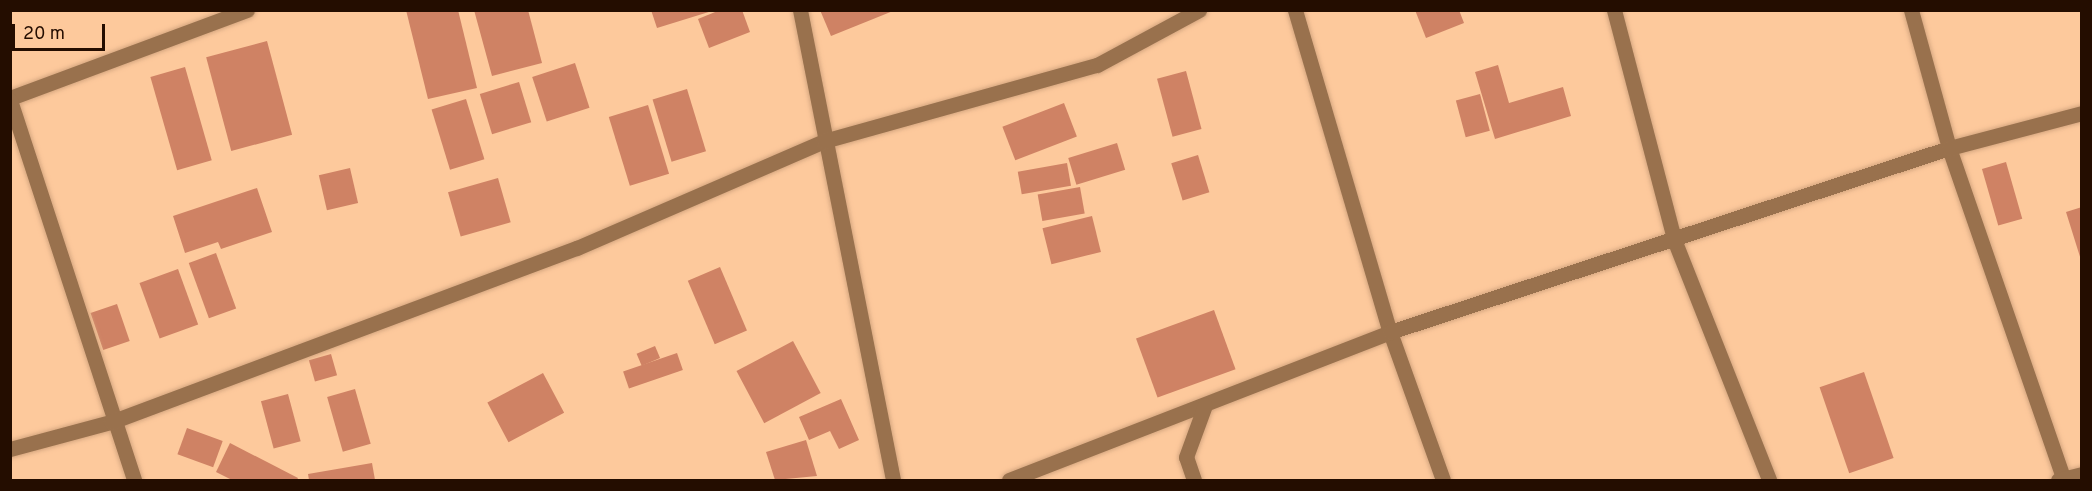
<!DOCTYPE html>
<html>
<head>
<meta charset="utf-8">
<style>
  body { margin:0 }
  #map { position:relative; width:2092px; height:491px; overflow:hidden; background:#fdc99c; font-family:Overpass,sans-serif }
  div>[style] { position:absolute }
  .building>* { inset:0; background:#cf8264; transform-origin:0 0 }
  .roads { filter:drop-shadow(0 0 2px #d6a780) drop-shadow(0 0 2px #d6a780) }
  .minor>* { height:15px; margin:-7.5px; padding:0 7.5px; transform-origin:7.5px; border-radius:7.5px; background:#99714d }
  span { translate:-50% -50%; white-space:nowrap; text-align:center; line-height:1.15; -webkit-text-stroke:5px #fdc99c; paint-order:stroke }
  .frame { position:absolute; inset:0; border:12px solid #240d00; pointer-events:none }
  .scale { position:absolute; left:12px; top:24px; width:93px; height:27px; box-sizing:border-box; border:3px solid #240d00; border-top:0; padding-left:8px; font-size:18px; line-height:21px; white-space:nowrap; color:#240d00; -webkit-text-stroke:4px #fdc99c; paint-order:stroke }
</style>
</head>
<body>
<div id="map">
  <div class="building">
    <div style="clip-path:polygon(406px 10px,458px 10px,477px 88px,428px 99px)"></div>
    <div style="clip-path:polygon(474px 10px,528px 10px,542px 63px,492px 76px)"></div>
    <div style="clip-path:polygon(651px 10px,712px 10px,712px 11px,657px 28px)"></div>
    <div style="clip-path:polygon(720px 10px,742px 10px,750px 32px,709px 48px,698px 19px)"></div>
    <div style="clip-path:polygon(820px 10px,893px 10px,893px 11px,831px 36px)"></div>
    <div style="clip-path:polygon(1415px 10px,1459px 10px,1464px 23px,1426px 38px)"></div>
    <div style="left:267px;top:41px;width:97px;height:63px;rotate:75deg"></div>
    <div style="left:575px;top:63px;width:47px;height:45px;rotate:72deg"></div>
    <div style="clip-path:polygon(1498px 65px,1509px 103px,1563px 87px,1571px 116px,1495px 139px,1475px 72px)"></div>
    <div style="left:185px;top:67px;width:97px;height:36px;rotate:74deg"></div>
    <div style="left:1186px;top:71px;width:60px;height:30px;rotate:75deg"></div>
    <div style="left:519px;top:82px;width:42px;height:41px;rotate:73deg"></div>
    <div style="left:687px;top:89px;width:65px;height:36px;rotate:73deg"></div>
    <div style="left:1480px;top:94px;width:38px;height:25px;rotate:75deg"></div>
    <div style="left:466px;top:99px;width:63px;height:36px;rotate:73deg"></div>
    <div style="left:1064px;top:103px;width:36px;height:66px;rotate:69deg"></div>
    <div style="left:648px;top:105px;width:72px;height:41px;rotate:73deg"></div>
    <div style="left:1117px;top:143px;width:28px;height:51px;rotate:73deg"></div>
    <div style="left:1198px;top:155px;width:39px;height:28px;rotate:73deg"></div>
    <div style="left:2006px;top:162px;width:59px;height:25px;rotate:74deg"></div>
    <div style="left:1067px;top:163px;width:23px;height:50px;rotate:80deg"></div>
    <div style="left:350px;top:168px;width:36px;height:32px;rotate:77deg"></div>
    <div style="left:498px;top:178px;width:46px;height:52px;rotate:74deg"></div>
    <div style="left:1080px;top:187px;width:27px;height:43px;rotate:80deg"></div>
    <div style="clip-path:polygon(257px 188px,272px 232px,221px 249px,218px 242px,185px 253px,173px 216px)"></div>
    <div style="clip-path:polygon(2082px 207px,2082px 260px,2081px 260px,2066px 212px)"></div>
    <div style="left:1092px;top:216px;width:37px;height:51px;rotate:76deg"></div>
    <div style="left:216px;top:253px;width:59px;height:29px;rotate:70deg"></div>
    <div style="left:720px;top:267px;width:69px;height:35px;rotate:67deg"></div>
    <div style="left:178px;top:269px;width:59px;height:41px;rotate:70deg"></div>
    <div style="left:117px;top:304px;width:39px;height:28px;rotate:71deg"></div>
    <div style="left:1214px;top:310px;width:63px;height:83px;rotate:70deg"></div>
    <div style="left:793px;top:341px;width:59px;height:64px;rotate:62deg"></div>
    <div style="left:655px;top:346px;width:13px;height:20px;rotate:67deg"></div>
    <div style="left:677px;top:353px;width:18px;height:57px;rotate:71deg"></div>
    <div style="left:331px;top:354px;width:22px;height:23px;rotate:74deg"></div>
    <div style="left:1864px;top:372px;width:91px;height:47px;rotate:71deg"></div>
    <div style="left:543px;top:373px;width:45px;height:63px;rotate:62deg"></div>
    <div style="left:355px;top:389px;width:57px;height:29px;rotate:74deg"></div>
    <div style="left:288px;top:394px;width:49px;height:28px;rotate:75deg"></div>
    <div style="clip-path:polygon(841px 399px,859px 440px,839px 449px,830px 431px,809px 440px,799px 417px)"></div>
    <div style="left:187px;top:428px;width:38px;height:28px;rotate:20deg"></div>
    <div style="clip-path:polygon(806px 440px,817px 476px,775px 480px,766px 452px)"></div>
    <div style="clip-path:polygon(230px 443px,298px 478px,297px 480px,232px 480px,216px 472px)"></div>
    <div style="clip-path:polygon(372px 463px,375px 480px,309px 480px,308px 474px)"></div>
  </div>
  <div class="roads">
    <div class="minor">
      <div style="left:800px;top:10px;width:479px;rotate:78.8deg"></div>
      <div style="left:1295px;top:10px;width:336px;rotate:73.6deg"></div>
      <div style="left:1390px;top:332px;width:157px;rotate:70.3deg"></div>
      <div style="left:1614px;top:10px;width:240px;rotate:75.3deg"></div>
      <div style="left:1675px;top:242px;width:256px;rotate:68.4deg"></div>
      <div style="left:1911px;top:10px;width:143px;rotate:74.6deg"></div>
      <div style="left:1949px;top:148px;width:351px;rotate:70.9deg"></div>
      <div style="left:10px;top:98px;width:253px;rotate:-20.4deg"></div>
      <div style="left:10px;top:100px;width:400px;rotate:71.9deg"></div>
      <div style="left:10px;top:449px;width:105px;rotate:-15deg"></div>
      <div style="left:111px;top:422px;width:497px;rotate:-20.5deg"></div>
      <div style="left:577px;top:248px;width:269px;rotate:-23.4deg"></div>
      <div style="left:824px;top:141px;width:283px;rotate:-15.6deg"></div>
      <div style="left:1097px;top:65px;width:116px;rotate:-28.3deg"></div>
      <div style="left:1009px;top:480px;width:409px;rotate:-21.2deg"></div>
      <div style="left:1390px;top:332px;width:589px;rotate:-18.22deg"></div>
      <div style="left:1949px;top:148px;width:138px;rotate:-14.7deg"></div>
      <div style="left:1194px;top:480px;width:24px;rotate:-109deg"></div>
      <div style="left:1186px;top:457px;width:55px;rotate:-69.9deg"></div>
      <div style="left:2058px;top:480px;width:25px;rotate:-14deg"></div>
    </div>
  </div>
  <div class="frame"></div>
  <div class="scale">20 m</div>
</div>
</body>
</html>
